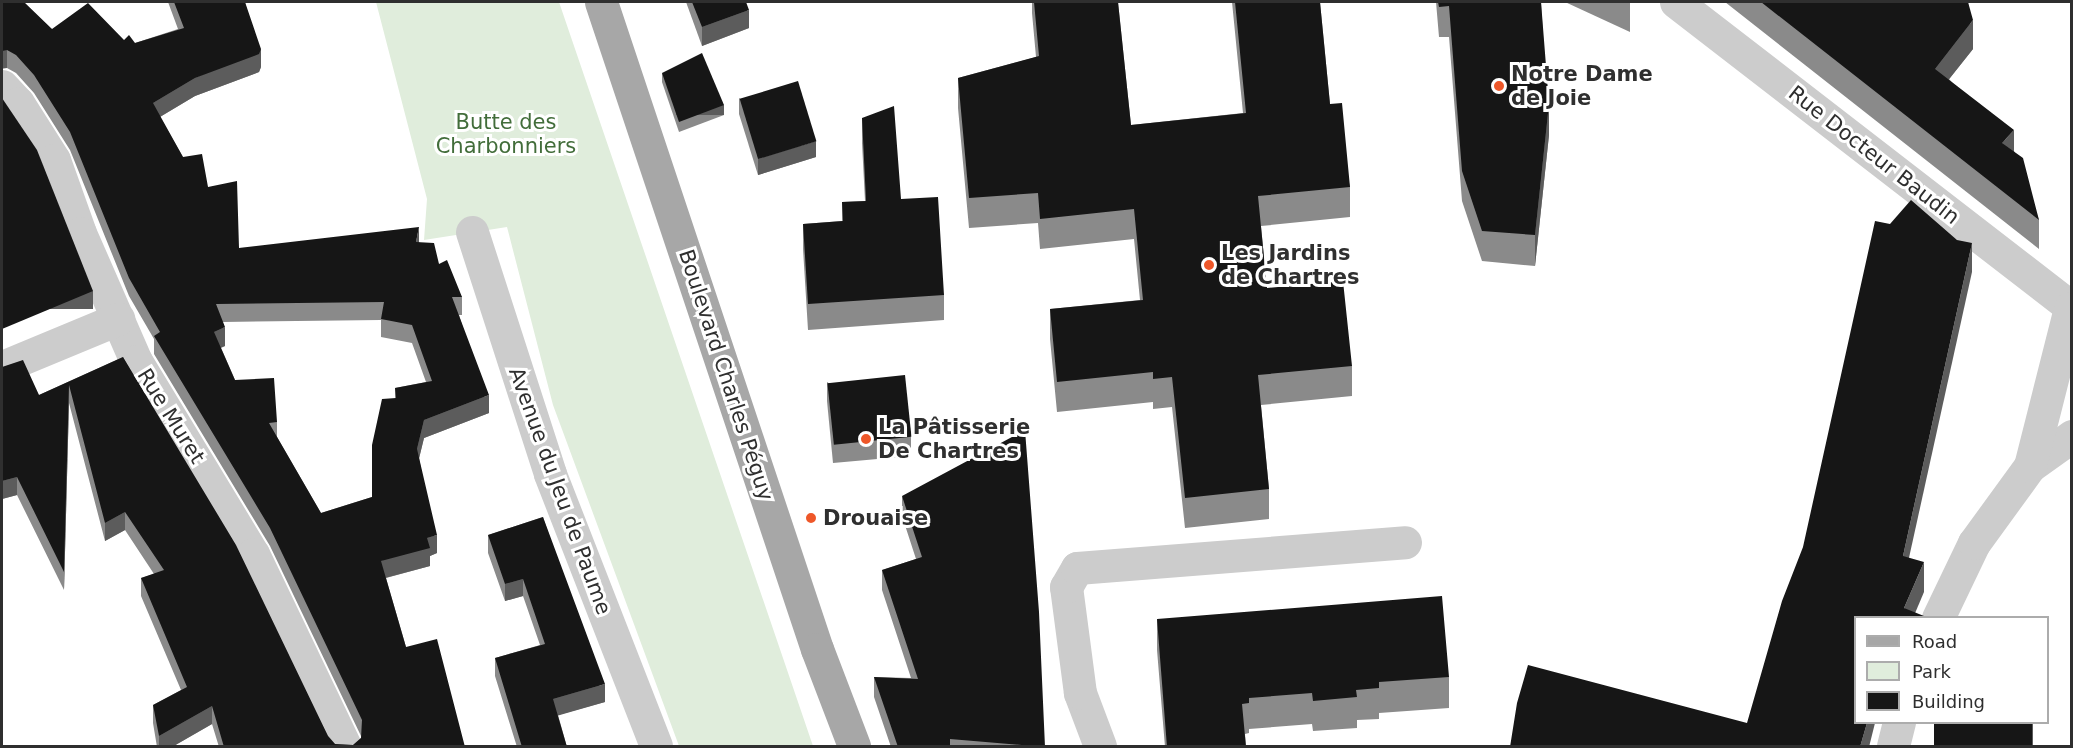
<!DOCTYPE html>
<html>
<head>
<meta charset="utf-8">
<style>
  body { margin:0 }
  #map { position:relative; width:2073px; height:748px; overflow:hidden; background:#fff; font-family:"DejaVu Sans",sans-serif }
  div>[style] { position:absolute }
  .green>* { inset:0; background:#e0eddc }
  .minor>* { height:33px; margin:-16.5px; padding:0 16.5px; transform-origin:16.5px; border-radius:16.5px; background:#ccc }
  .major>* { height:33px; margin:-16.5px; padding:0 16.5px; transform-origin:16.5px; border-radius:16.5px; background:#a7a7a7 }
  .wall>* { inset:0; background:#8a8a8a }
  .shaded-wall>* { inset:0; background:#5c5c5c; transform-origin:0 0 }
  .building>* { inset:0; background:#161616; transform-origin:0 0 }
  .dots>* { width:16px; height:16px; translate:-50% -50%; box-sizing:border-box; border:3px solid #fff; border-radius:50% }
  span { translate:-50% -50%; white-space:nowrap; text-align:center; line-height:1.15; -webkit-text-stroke:6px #fff; paint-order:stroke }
  .poi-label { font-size:21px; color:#2f2f2f; font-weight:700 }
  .left { translate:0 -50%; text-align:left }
  .park-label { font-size:21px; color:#426d3a }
  .street-label { font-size:21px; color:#2f2f2f }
  .frame { position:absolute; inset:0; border:3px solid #2f2f2f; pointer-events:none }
  .legend { position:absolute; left:1854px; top:616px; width:195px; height:108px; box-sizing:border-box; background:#fff; border:2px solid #acacac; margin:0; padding:8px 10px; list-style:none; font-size:18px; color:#2f2f2f }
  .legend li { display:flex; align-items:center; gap:12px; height:30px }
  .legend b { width:30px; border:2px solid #acacac }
</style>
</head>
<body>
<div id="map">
  <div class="green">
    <div style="clip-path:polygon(376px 2px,559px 2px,813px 746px,679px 746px,553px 405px,507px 227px,424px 240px,427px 199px)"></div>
  </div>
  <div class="minor">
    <div style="left:1676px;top:2px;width:500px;rotate:37.69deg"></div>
    <div style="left:2px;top:86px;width:23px;rotate:47deg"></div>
    <div style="left:18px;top:103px;width:67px;rotate:57.7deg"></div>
    <div style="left:54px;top:160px;width:77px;rotate:70.4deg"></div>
    <div style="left:80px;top:233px;width:140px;rotate:66.4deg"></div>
    <div style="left:136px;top:361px;width:226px;rotate:58.8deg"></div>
    <div style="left:253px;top:554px;width:213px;rotate:64.4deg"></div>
    <div style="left:472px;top:232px;width:254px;rotate:72.1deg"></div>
    <div style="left:550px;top:474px;width:292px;rotate:68.7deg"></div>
    <div style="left:2px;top:367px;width:126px;rotate:-22.5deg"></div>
    <div style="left:2030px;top:466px;width:52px;rotate:-35.5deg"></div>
    <div style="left:1938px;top:618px;width:83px;rotate:-64.4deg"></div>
    <div style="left:1974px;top:543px;width:95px;rotate:-54deg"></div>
    <div style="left:2030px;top:466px;width:163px;rotate:-75.8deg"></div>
    <div style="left:1100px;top:746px;width:57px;rotate:-110.7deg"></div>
    <div style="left:1080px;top:693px;width:107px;rotate:-97.5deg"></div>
    <div style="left:1066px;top:587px;width:22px;rotate:-60deg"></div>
    <div style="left:1077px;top:568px;width:329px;rotate:-4.5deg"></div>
    <div style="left:1893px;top:746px;width:25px;rotate:-76deg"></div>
  </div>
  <div class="major">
    <div style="left:601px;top:2px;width:682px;rotate:71.54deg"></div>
    <div style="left:817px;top:649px;width:104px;rotate:69.1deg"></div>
  </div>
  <div class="wall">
    <div style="clip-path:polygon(evenodd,2px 2px,52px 29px,135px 43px,178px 29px,168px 2px,245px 2px,261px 67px,259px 72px,195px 96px,160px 117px,183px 157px,208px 187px,239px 248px,419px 242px,439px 264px,462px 297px,462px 315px,459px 315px,489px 413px,424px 438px,419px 458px,437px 553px,430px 556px,430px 566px,386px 578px,406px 647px,465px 747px,219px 747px,212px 724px,172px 747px,157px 747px,153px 723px,153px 705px,181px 690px,141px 596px,141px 578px,154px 574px,125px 530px,105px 541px,69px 403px,64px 590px,17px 495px,2px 499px,2px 367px,39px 395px,123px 357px,328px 736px,335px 744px,353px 745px,361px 738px,361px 736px,270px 546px,154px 354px,154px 339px,129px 296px,70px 150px,34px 93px,16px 73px,7px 68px,2px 69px,2px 2px,381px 320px,381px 337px,412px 343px,426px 382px,395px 388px,395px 398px,372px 497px,321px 513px,277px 437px,277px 422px,235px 380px,221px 348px,225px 346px,223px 322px,381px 320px)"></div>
    <div style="clip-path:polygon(686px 2px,746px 2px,749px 28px,702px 46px)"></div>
    <div style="clip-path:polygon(1032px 2px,1118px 2px,1131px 125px,1243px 113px,1232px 2px,1320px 2px,1330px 104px,1350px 187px,1350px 217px,1261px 226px,1267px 288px,1352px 366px,1352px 396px,1261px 405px,1269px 489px,1269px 519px,1185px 528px,1172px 407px,1153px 409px,1153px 402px,1057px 412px,1050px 339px,1050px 309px,1140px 300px,1134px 239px,1040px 249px,1038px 223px,969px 228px,958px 108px,958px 78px,1036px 57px,1032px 13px)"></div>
    <div style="clip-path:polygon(1436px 2px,1541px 2px,1549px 135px,1535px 266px,1482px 261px,1462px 201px,1449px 37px,1439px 37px)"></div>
    <div style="clip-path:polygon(1565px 2px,1630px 2px,1630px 32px)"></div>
    <div style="clip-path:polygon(1725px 2px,1968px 2px,1973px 49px,1949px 79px,2014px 151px,2039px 220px,2039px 249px)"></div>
    <div style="clip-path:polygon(662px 73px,724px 115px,679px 132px,662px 82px)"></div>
    <div style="clip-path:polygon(739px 98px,816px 157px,758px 175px,739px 114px)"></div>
    <div style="clip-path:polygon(862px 118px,901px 199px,944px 295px,944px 320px,808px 330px,803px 249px,803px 224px,842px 221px,842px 202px,865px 201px,862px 143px)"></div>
    <div style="clip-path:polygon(827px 382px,911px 437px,911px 456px,833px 463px,827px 401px)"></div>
    <div style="clip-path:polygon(902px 496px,1045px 747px,891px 747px,874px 697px,874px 677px,911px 678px,882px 590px,882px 570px,916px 559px,902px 516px)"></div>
    <div style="clip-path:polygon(543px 517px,605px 702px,558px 715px,567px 747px,517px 747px,495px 676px,495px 658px,540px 645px,523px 596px,505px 601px,488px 553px,488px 535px)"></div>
    <div style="clip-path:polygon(1157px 619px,1449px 677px,1449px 708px,1379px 713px,1379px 719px,1357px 720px,1357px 728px,1313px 731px,1312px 724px,1249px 729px,1249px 733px,1245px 734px,1246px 747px,1165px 747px,1157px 650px)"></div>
  </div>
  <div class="shaded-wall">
    <div style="clip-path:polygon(749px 10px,749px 28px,702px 46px,702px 27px)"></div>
    <div style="clip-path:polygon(1973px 20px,1973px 49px,1935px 97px,1935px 69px)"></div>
    <div style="clip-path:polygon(261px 49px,261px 67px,259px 72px,195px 96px,153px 121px,153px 103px,195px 78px)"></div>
    <div style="left:7px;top:50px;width:18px;height:5px;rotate:90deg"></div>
    <div style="clip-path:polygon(1549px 104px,1549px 135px,1535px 266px,1535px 235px)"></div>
    <div style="left:724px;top:105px;width:10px;height:48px;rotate:90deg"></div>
    <div style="clip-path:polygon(2014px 130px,2014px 158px,2002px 143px)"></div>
    <div style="clip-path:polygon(816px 141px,816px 157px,758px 175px,758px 159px)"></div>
    <div style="clip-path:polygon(419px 227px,419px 245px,416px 242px)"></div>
    <div style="clip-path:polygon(1972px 243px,1972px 272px,1903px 585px,1903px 556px)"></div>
    <div style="left:93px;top:291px;width:18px;height:99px;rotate:90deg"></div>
    <div style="clip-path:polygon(225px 327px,225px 346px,214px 350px,214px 332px)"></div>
    <div style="clip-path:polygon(69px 385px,69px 403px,64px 590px,64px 572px)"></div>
    <div style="clip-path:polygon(489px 395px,489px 413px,424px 438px,417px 467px,417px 449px,424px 420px)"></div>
    <div style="clip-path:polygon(17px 477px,17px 495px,2px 499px,2px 481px)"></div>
    <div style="clip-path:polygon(125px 512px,125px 530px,105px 541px,105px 523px)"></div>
    <div style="clip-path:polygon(437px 535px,437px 553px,430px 556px,430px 566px,381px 579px,381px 561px,427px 538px)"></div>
    <div style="clip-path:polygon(1924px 562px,1924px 592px,1913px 618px,1904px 608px)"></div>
    <div style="clip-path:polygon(523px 579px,523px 596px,505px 601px,505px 584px)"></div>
    <div style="clip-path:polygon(605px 684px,605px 702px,553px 717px,553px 699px)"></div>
    <div style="clip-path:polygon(212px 706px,212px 724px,172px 747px,159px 747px,159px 736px)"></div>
    <div style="clip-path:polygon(1867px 723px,1875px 723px,1869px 747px,1860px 747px)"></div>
    <div style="clip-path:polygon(2032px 723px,2033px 723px,2033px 747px,2026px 747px)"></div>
  </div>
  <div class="building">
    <div style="clip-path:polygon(evenodd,2px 2px,24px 2px,52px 29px,88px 3px,124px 40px,129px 35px,135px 43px,184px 28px,174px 2px,245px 2px,261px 49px,259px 54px,195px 78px,153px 103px,183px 157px,202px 154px,208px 187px,237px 181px,239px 248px,419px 227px,416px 242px,434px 243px,439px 264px,447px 260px,462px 297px,452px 297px,489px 395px,424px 420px,417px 449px,437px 535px,427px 538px,430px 548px,381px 561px,406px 647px,437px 639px,465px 747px,224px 747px,212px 706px,159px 736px,153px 705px,187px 687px,141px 578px,164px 570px,125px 512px,105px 523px,69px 385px,64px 572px,17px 477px,2px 481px,2px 367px,23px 360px,39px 395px,123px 357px,236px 545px,328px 736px,335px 744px,353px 745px,361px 738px,362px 720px,270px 528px,154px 336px,160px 332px,129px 278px,70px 132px,34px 75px,16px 55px,7px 50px,2px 51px,2px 2px,384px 302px,381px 319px,412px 325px,432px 381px,395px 388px,396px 398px,382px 399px,372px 445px,372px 497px,321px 513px,269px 423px,277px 422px,274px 378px,235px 380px,214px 332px,225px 327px,216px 304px,384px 302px)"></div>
    <div style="clip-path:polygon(692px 2px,746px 2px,749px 10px,702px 27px)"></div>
    <div style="clip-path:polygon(1034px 2px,1118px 2px,1131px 125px,1246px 113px,1235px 2px,1320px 2px,1330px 104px,1342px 103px,1350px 187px,1258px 196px,1267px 288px,1343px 281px,1352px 366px,1258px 375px,1269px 489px,1185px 498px,1172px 377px,1153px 379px,1153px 372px,1057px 382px,1050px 309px,1143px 300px,1134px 209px,1040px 219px,1038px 193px,969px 198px,958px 78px,1039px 56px)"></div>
    <div style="clip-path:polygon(1438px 2px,1541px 2px,1549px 104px,1535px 235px,1482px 231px,1462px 171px,1449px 6px,1439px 7px)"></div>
    <div style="clip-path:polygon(1761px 2px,1968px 2px,1973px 20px,1935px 69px,2014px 130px,2002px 143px,2023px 158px,2039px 220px)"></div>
    <div style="clip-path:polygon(702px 53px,724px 105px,679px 122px,662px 73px)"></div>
    <div style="left:798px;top:81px;width:63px;height:61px;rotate:73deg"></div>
    <div style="clip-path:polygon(2px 98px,37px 150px,93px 291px,2px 329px)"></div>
    <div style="clip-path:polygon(894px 106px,901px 199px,938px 197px,944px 295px,808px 304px,803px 224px,843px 221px,842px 202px,866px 201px,862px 118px)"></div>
    <div style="clip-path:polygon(1911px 200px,1957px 240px,1972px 243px,1903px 556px,1924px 562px,1904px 608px,1929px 618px,1856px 618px,1856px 723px,1867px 723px,1860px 747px,1510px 747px,1517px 703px,1528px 665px,1747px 723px,1782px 601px,1803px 547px,1875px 221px,1890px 224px)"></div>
    <div style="left:905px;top:375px;width:62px;height:78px;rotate:84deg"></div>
    <div style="clip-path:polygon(1025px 430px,1039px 612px,1045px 747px,950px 739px,950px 747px,898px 747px,874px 677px,918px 679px,882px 570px,922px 557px,902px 496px)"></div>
    <div style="clip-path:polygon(543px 517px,605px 684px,553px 699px,567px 747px,522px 747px,495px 658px,545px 644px,523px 579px,505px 584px,488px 535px)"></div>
    <div style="clip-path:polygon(1442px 596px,1449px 677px,1379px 682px,1379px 688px,1356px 690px,1357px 697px,1313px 701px,1312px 693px,1249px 698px,1249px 703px,1242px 704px,1246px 747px,1167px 747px,1157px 619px)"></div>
    <div style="left:1934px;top:723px;width:98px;height:25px"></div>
  </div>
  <div class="dots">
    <div style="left:1499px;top:86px;background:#ee5729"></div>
    <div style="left:1209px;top:265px;background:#ee5729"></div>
    <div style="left:866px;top:439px;background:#ee5729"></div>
    <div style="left:811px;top:518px;background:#ee5729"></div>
  </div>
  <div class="poi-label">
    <span class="left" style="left:1511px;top:86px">Notre Dame<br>de Joie</span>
    <span class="left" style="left:1221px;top:265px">Les Jardins<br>de Chartres</span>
    <span class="left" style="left:878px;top:439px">La Pâtisserie<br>De Chartres</span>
    <span class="left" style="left:823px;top:518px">Drouaise</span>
  </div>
  <div class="park-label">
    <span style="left:506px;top:134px">Butte des<br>Charbonniers</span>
  </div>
  <div class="street-label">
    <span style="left:1874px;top:155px;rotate:38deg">Rue Docteur Baudin</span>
    <span style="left:726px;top:375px;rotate:72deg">Boulevard Charles Péguy</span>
    <span style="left:171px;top:416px;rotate:58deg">Rue Muret</span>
    <span style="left:560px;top:491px;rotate:70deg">Avenue du Jeu de Paume</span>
  </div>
  <div class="frame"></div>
  <ul class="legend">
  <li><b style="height:8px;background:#a7a7a7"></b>Road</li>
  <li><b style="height:16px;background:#e0eddc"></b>Park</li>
  <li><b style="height:16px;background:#161616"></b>Building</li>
  </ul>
</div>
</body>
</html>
